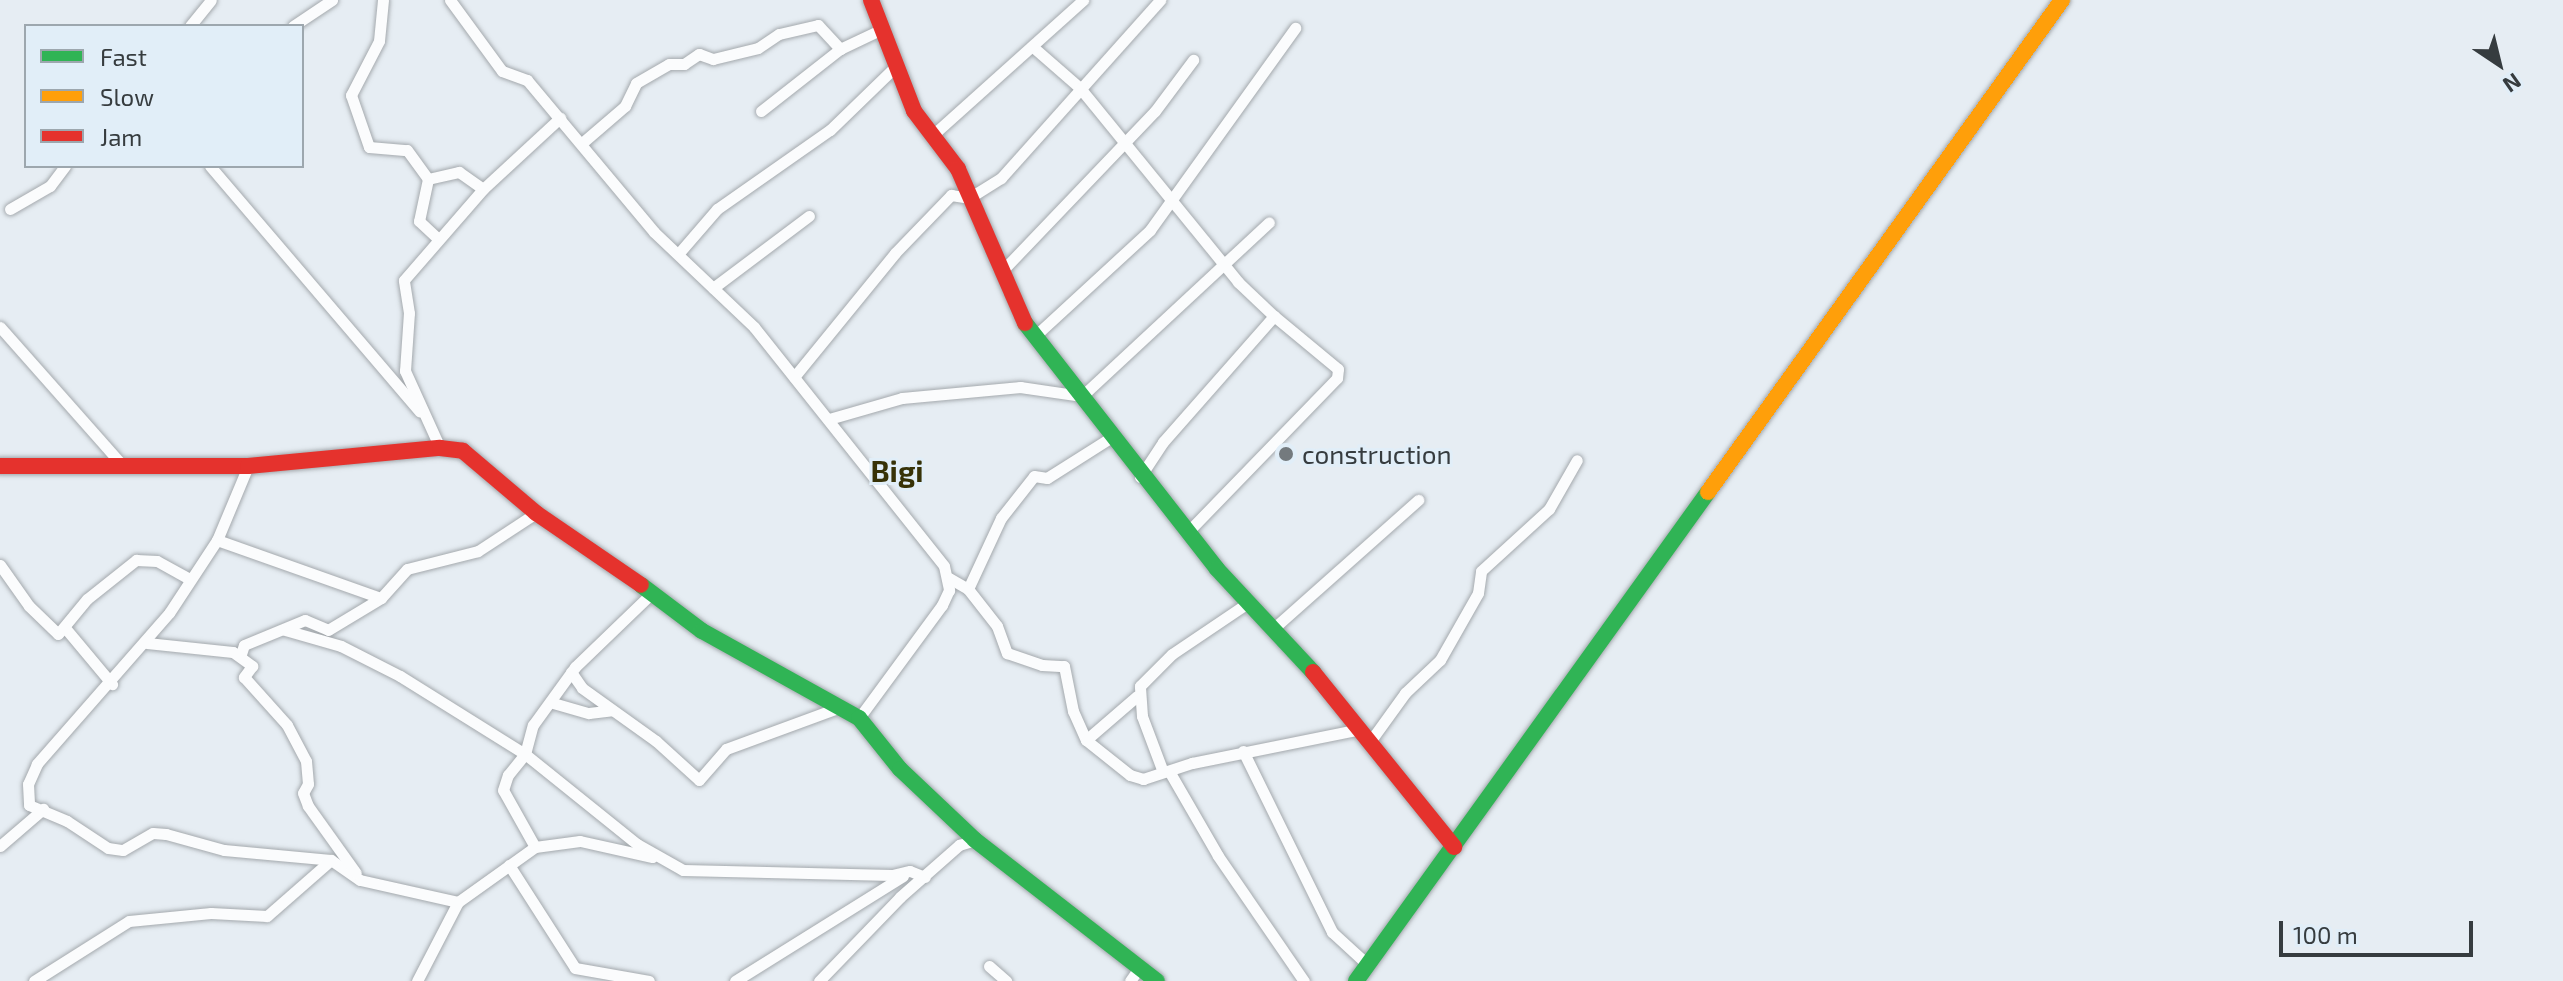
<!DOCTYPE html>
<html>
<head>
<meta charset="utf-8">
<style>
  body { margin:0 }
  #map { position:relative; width:2563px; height:981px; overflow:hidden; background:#e6edf3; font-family:"Exo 2",sans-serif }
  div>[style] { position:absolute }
  .roads { filter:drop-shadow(0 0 2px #a4a9ad) drop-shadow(0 0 2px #a4a9ad) }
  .street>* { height:11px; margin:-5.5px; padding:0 5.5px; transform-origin:5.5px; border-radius:5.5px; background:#fbfcfd }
  .fast>* { height:16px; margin:-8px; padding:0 8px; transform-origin:8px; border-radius:8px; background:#30b455 }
  .slow>* { height:16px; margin:-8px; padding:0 8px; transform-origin:8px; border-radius:8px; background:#ff9f0a }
  .jam>* { height:16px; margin:-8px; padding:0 8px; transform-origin:8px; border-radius:8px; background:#e5322d }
  .dots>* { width:22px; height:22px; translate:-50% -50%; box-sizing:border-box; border:4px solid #e1eef8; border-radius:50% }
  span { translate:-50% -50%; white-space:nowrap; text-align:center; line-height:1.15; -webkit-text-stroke:6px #e1eef8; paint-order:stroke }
  .poi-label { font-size:26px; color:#363c3f }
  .left { translate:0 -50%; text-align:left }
  .quarter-label { font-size:30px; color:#373207; font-weight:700 }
  .legend { position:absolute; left:24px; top:24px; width:280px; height:144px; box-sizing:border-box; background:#e1eef8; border:2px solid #9da7ae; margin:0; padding:10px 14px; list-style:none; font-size:24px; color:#363c3f }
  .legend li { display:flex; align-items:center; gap:16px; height:40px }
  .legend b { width:40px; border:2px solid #9da7ae }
  .north { position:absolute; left:2459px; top:24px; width:80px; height:80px; -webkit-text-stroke:6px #e1eef8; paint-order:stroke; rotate:145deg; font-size:22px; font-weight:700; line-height:32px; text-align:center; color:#363c3f }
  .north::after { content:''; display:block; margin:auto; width:28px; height:36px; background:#363c3f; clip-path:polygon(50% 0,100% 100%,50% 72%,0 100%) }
  .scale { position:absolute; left:2279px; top:921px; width:194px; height:36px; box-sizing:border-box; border:4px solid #363c3f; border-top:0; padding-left:10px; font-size:24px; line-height:28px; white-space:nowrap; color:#363c3f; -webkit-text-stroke:6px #e1eef8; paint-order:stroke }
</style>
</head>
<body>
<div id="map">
  <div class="roads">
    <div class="street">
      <div style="left:383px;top:0;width:41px;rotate:95.6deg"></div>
      <div style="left:379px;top:41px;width:61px;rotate:117.4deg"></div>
      <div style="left:351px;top:95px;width:55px;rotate:70.9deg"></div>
      <div style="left:369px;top:147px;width:38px;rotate:5deg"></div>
      <div style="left:407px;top:150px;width:36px;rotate:54deg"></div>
      <div style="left:428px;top:179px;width:43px;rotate:102.1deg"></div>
      <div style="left:419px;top:221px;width:26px;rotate:43deg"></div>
      <div style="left:450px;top:0;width:88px;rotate:53.8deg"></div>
      <div style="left:502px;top:71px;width:27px;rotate:20deg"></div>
      <div style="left:527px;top:80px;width:198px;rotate:50.1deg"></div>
      <div style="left:654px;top:232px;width:138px;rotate:43.5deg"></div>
      <div style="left:754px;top:327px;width:305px;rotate:51.5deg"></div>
      <div style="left:944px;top:566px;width:25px;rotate:78deg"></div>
      <div style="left:949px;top:590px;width:17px;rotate:115deg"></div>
      <div style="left:942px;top:605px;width:140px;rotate:126.3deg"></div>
      <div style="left:190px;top:26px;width:33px;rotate:-51deg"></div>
      <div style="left:293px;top:26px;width:47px;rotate:-33.7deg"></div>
      <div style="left:1033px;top:47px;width:62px;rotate:41.1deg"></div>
      <div style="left:1080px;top:88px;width:250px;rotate:50.8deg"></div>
      <div style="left:1238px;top:282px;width:50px;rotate:43.4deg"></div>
      <div style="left:761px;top:111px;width:100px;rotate:-38.1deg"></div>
      <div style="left:935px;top:133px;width:199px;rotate:-41.9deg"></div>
      <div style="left:582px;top:143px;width:57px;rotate:-40.7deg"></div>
      <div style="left:625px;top:106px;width:25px;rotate:-64deg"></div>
      <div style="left:636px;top:83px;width:38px;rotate:-30deg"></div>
      <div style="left:669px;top:64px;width:15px"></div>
      <div style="left:684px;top:64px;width:18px;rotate:-34deg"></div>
      <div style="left:699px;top:54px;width:15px;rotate:20deg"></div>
      <div style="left:713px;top:59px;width:46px;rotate:-13.7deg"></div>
      <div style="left:758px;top:48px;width:25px;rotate:-34deg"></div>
      <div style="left:779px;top:34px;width:40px;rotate:-13deg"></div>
      <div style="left:818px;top:25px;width:33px;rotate:47deg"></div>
      <div style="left:840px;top:49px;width:44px;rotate:-25.4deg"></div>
      <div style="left:210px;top:166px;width:323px;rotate:49.5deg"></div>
      <div style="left:428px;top:179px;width:32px;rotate:-13deg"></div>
      <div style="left:459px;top:172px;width:29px;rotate:35deg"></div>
      <div style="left:10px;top:209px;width:46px;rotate:-29.9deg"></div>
      <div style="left:50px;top:186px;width:25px;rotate:-53deg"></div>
      <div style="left:679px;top:253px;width:58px;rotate:-49.2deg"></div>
      <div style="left:717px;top:209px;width:138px;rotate:-35deg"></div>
      <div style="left:830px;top:130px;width:89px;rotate:-44.1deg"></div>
      <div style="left:1002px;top:271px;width:221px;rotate:-46.3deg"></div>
      <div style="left:1155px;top:111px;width:64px;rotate:-53.3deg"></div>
      <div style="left:713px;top:288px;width:120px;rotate:-36.9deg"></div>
      <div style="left:0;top:327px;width:184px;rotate:48.5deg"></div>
      <div style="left:1036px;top:335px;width:155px;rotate:-42.6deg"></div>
      <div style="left:1150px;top:230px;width:249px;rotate:-54.3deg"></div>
      <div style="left:794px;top:377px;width:160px;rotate:-50.8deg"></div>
      <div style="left:895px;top:253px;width:81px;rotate:-46deg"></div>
      <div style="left:951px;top:195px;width:18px;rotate:9deg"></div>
      <div style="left:969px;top:198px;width:38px;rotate:-32deg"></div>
      <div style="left:1001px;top:178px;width:239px;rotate:-48.2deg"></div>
      <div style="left:829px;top:419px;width:76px;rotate:-16deg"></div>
      <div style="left:902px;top:398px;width:119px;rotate:-5.3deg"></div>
      <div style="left:1020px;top:387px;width:63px;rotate:8.3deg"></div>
      <div style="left:1082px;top:396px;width:255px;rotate:-42.9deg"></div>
      <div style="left:440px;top:448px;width:85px;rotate:-114.4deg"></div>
      <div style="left:405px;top:371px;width:58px;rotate:-86.1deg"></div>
      <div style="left:409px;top:313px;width:33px;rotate:-99deg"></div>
      <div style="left:404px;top:280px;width:121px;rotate:-49deg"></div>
      <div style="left:483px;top:189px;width:105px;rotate:-42.7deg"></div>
      <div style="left:248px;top:466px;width:80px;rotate:112.7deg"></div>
      <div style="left:217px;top:540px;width:87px;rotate:123.3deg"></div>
      <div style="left:169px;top:613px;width:201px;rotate:131.2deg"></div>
      <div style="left:37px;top:764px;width:22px;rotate:114deg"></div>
      <div style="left:28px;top:784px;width:21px;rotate:87deg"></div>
      <div style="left:29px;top:805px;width:41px;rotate:22.8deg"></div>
      <div style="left:67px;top:821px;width:49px;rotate:33.4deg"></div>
      <div style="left:108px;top:848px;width:15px;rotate:8deg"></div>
      <div style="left:123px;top:850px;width:34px;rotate:-30deg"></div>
      <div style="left:153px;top:833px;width:13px;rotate:4deg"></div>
      <div style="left:166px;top:834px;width:60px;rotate:15.4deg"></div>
      <div style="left:224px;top:850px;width:107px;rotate:5.3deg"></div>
      <div style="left:331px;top:860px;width:35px;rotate:35deg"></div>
      <div style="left:360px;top:880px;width:100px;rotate:12.7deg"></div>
      <div style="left:1140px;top:477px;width:42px;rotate:-56.7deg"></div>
      <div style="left:1163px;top:442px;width:168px;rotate:-48.6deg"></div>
      <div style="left:1274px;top:316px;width:83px;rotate:39.6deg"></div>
      <div style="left:1338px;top:369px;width:9px;rotate:96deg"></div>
      <div style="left:1337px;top:378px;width:214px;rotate:134.1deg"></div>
      <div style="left:217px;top:540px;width:174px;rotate:19.5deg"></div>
      <div style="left:0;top:565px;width:50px;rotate:54.7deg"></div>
      <div style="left:29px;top:606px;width:40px;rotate:44deg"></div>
      <div style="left:58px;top:634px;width:45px;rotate:-50.4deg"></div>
      <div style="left:87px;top:599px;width:63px;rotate:-38.5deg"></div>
      <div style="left:136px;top:560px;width:21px;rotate:3deg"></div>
      <div style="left:157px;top:561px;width:38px;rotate:29deg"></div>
      <div style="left:949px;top:578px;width:22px;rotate:30deg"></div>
      <div style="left:968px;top:589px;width:47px;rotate:51.9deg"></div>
      <div style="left:997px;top:626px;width:29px;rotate:70deg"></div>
      <div style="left:1007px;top:653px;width:37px;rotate:19deg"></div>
      <div style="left:1042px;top:665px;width:22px;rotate:3deg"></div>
      <div style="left:1064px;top:666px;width:46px;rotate:78.7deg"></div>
      <div style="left:1073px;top:711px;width:32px;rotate:66deg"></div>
      <div style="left:1086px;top:740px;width:56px;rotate:38.5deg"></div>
      <div style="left:1130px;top:775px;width:14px;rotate:17deg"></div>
      <div style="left:1143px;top:779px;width:52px;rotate:-18.1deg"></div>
      <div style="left:1192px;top:763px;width:172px;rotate:-11.4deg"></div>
      <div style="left:968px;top:589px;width:78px;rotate:-65.1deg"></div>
      <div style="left:1001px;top:518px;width:53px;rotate:-51.8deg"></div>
      <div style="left:1034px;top:476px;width:13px;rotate:9deg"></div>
      <div style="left:1047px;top:478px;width:75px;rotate:-32.4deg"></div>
      <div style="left:1274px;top:628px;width:193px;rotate:-41.6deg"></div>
      <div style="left:66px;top:629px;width:72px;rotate:50.1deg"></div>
      <div style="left:285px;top:630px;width:58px;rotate:15.9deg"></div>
      <div style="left:341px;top:646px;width:66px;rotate:27deg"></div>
      <div style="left:400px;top:676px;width:147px;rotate:32deg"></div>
      <div style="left:525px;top:754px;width:144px;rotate:38.8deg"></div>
      <div style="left:637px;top:844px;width:53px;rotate:29.5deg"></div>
      <div style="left:683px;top:870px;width:209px;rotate:1.4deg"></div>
      <div style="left:892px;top:875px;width:18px;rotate:-13deg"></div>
      <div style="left:910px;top:871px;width:16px;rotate:22deg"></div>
      <div style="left:147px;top:643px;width:86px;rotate:6deg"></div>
      <div style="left:233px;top:652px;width:24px;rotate:36deg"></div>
      <div style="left:252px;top:666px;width:14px;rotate:126deg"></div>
      <div style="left:244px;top:677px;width:64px;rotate:48.1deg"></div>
      <div style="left:287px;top:725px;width:41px;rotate:62.2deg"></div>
      <div style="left:306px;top:761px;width:23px;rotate:85deg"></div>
      <div style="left:308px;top:784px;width:10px;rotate:119deg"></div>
      <div style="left:303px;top:793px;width:14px;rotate:69deg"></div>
      <div style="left:308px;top:806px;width:82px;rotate:54.4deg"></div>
      <div style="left:241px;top:654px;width:9px;rotate:-72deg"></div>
      <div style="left:244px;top:645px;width:66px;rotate:-22.3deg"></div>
      <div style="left:305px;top:620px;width:25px;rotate:23deg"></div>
      <div style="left:328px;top:630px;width:62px;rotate:-31.1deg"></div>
      <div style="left:381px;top:598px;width:39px;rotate:-48deg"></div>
      <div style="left:407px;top:569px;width:73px;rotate:-14.2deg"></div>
      <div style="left:478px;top:551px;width:69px;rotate:-33.2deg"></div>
      <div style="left:571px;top:672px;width:19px;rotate:55deg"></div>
      <div style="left:582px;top:688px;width:91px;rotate:35.6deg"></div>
      <div style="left:656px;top:741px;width:58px;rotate:42.2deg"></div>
      <div style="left:699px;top:780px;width:41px;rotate:-48.9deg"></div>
      <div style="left:726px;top:749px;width:121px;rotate:-20.2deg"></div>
      <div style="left:553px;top:703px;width:37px;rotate:16deg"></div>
      <div style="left:589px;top:713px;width:23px;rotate:-7deg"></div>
      <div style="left:1086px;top:740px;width:67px;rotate:-40.8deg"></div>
      <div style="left:1369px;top:743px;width:62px;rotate:-54.2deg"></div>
      <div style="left:1405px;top:693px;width:48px;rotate:-43.3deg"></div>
      <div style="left:1440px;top:660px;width:77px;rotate:-60.4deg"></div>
      <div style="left:1478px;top:593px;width:22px;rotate:-82deg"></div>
      <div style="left:1481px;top:571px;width:92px;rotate:-42.4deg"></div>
      <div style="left:1549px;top:509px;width:56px;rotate:-60.3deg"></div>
      <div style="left:1243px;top:751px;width:202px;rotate:63.8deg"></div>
      <div style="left:1332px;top:932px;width:49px;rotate:42.5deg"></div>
      <div style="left:1169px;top:771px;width:98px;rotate:60deg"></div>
      <div style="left:1218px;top:856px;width:152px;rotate:55.5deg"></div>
      <div style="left:1163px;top:772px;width:60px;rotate:-110.6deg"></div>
      <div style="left:1142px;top:716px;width:30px;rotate:-94deg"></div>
      <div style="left:1140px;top:686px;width:45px;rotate:-45deg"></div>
      <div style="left:1172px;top:654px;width:93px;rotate:-34deg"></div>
      <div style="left:0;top:846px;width:57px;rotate:-40.7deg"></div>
      <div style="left:535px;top:847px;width:65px;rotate:-119.3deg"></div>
      <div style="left:503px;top:790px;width:16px;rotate:-72deg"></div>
      <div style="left:508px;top:775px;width:27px;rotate:-51deg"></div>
      <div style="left:525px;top:754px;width:30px;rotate:-75deg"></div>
      <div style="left:533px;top:725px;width:72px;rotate:-54.1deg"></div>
      <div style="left:575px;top:667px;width:107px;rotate:-43.9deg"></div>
      <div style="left:509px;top:865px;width:122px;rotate:57.3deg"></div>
      <div style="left:575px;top:968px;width:75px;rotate:10deg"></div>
      <div style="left:989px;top:966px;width:23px;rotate:41deg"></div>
      <div style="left:34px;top:981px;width:112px;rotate:-32.3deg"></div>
      <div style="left:129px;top:921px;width:82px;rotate:-5.6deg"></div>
      <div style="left:211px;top:913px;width:56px;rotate:3.1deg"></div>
      <div style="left:267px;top:916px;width:85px;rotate:-41.2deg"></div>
      <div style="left:417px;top:981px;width:89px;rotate:-62.6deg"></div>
      <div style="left:458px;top:902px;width:95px;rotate:-35.5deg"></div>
      <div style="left:535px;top:847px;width:45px;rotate:-7.6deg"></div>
      <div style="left:580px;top:841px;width:74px;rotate:12.5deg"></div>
      <div style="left:735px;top:981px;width:198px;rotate:-32deg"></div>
      <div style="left:819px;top:981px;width:117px;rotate:-46deg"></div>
      <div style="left:900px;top:897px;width:79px;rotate:-41.4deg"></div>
      <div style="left:959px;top:845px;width:17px;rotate:-17deg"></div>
      <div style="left:1130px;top:981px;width:16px;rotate:-55deg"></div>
    </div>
    <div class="fast">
      <div style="left:1025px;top:323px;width:312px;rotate:52deg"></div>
      <div style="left:1217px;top:569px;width:141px;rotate:47deg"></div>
      <div style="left:641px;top:585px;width:76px;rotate:37deg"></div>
      <div style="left:702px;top:631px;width:179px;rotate:29deg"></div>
      <div style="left:859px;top:718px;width:65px;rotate:51.2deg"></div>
      <div style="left:900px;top:769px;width:103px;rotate:43.4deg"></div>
      <div style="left:975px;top:840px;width:230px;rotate:37.8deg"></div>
      <div style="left:1356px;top:981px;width:603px;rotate:-54.25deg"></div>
    </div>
    <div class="slow">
      <div style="left:1708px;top:492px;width:606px;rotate:-54.26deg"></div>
    </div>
    <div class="jam">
      <div style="left:871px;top:0;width:119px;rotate:68.8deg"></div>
      <div style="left:914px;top:111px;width:73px;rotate:52.8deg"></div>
      <div style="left:958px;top:169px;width:168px;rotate:66.5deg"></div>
      <div style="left:0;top:466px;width:248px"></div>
      <div style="left:248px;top:466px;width:193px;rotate:-5.4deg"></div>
      <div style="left:440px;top:448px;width:23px;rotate:7deg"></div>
      <div style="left:463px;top:451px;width:96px;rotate:40.3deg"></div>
      <div style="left:536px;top:513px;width:127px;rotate:34.4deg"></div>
      <div style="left:1313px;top:672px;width:225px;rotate:51.1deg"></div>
    </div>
  </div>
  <div class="dots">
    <div style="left:1286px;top:454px;background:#747a7e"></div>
  </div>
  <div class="poi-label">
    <span class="left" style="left:1302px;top:454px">construction</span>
  </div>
  <div class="quarter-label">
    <span style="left:897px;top:470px">Bigi</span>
  </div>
  <ul class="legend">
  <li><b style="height:10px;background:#30b455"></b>Fast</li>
  <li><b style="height:10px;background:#ff9f0a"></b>Slow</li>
  <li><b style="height:10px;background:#e5322d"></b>Jam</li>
  </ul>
  <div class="north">N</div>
  <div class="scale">100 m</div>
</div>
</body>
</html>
